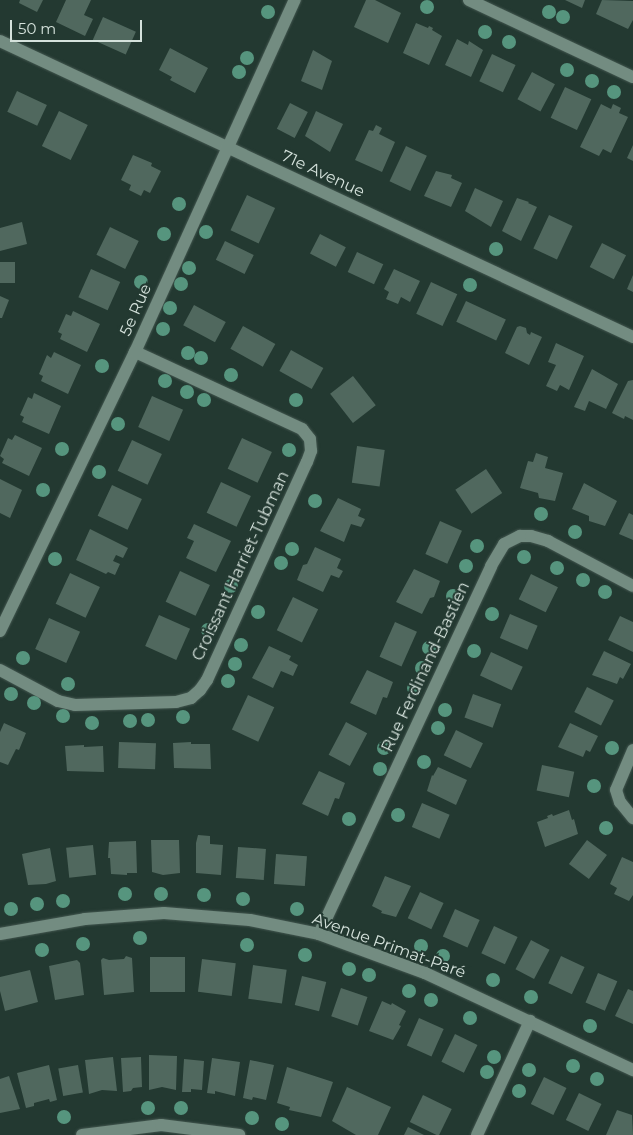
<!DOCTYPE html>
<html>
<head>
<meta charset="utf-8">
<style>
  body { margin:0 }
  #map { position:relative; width:633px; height:1135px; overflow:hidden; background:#233931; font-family:Montserrat,sans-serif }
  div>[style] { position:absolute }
  .building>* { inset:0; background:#50685e; transform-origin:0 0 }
  .roads { filter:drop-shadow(0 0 1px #43564f) drop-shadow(0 0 1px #43564f) }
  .street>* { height:12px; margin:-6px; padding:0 6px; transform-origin:6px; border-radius:6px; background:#738c81 }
  .trees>* { width:14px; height:14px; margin:-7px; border-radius:50%; background:#56957e }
  span { translate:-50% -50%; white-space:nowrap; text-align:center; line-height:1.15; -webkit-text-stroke:4px #233931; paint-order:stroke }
  .street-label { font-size:16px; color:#d5e2dc }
  .scale { position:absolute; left:10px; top:20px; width:132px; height:22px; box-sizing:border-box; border:2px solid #d5e2dc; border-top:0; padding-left:6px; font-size:15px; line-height:18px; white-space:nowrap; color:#d5e2dc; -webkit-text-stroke:4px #233931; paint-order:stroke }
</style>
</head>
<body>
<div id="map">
  <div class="building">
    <div style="clip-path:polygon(20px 0,43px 0,37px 12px,19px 3px)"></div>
    <div style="clip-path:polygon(66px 0,91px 0,84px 15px,93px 19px,85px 36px,56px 22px)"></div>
    <div style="clip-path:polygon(366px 0,375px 0,401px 13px,388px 43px,354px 27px)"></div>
    <div style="clip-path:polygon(565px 0,585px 0,582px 8px)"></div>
    <div style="clip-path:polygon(602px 0,633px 1px,633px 20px,628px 29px,596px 14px)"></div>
    <div style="left:103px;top:17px;width:36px;height:25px;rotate:24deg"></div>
    <div style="clip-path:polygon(416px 23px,428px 28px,429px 26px,433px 28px,432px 30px,442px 36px,429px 65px,403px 53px)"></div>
    <div style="clip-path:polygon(457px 39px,468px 45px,469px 41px,483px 50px,471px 77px,445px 65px)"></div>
    <div style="clip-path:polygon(170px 48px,208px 68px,195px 93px,170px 80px,172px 77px,159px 70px)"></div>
    <div style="clip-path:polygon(313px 50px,332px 61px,322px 90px,301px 81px)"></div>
    <div style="left:492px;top:54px;width:26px;height:30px;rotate:25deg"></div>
    <div style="left:532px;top:72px;width:26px;height:31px;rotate:28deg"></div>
    <div style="left:565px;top:87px;width:29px;height:34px;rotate:25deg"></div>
    <div style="left:17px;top:91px;width:33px;height:23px;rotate:25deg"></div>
    <div style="left:290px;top:103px;width:20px;height:29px;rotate:27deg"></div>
    <div style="clip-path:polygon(601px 104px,611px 109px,613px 104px,621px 108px,619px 113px,628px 117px,611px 153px,603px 149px,599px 156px,580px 147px)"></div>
    <div style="left:59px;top:111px;width:32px;height:39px;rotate:26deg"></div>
    <div style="clip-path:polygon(316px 111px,343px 124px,330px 152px,305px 136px)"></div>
    <div style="clip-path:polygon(376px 125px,382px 128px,379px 134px,395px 142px,382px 172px,355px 160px,369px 130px,373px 131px)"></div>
    <div style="clip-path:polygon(633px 145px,633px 161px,627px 158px)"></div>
    <div style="left:406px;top:146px;width:23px;height:39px;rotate:25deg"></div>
    <div style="clip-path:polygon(133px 155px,152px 163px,151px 166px,161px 171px,150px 193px,144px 190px,141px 196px,129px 190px,131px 185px,121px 180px)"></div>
    <div style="clip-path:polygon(436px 171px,452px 175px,451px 178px,462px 183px,451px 207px,424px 196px)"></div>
    <div style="clip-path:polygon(475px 188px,503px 201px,491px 227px,465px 211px)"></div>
    <div style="left:247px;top:195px;width:31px;height:39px;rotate:25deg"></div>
    <div style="clip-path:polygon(517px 198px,529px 202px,528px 203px,537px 207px,521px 241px,502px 231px)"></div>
    <div style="left:549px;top:215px;width:26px;height:37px;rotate:25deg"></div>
    <div style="clip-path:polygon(22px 222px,27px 244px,0 251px,0 228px)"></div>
    <div style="left:110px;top:227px;width:32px;height:31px;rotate:26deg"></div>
    <div style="left:320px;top:234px;width:29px;height:22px;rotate:27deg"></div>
    <div style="left:225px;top:241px;width:32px;height:21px;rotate:26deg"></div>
    <div style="left:602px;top:243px;width:27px;height:27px;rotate:27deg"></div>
    <div style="left:357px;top:252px;width:29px;height:22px;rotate:25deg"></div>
    <div style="left:0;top:262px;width:15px;height:21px"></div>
    <div style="left:91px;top:269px;width:32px;height:31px;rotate:24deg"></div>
    <div style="clip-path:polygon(394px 269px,420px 281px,410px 302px,401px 297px,398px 304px,386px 299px,389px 292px,384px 289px)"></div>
    <div style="clip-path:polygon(633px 275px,633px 292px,627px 289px)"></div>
    <div style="left:431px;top:282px;width:29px;height:35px;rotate:25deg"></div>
    <div style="clip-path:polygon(0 296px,9px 300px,2px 318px,0 318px)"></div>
    <div style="left:466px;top:301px;width:44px;height:23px;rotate:25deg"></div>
    <div style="left:194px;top:305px;width:36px;height:23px;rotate:28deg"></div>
    <div style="clip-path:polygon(73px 311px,100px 324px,87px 352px,60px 339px,62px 334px,58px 332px,66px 314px,71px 316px)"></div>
    <div style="left:243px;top:326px;width:37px;height:26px;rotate:29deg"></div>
    <div style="clip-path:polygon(520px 326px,526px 328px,527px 333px,530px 335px,531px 332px,542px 337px,529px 365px,505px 353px,517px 327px)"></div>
    <div style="clip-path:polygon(556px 343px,584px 356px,569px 390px,560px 385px,557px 391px,546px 386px,556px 365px,548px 362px)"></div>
    <div style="left:291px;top:350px;width:37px;height:24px;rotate:29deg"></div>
    <div style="clip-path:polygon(54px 352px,81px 365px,68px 394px,41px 381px,43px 376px,39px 374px,47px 355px,51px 358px)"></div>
    <div style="clip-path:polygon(592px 369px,618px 384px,606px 409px,589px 401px,585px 411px,574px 407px)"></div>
    <div style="left:353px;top:376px;width:37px;height:29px;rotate:52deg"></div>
    <div style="clip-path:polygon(633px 380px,633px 420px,625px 416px,624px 419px,612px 413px,628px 381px)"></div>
    <div style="clip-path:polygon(34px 393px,61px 406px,49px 434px,22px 422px,24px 417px,20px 415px,28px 397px,32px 399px)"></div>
    <div style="left:152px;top:396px;width:34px;height:34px;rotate:24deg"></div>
    <div style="clip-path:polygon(15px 435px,42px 448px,29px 476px,2px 463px,4px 459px,0 456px,8px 438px,12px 440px)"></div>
    <div style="left:242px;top:438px;width:33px;height:34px;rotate:25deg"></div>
    <div style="left:132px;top:440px;width:33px;height:34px;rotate:25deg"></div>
    <div style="left:357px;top:446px;width:28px;height:37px;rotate:8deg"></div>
    <div style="clip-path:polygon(536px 453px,548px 457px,545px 468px,563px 473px,555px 501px,539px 498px,538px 493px,520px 488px,528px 461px,533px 462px)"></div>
    <div style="left:486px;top:469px;width:29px;height:37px;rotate:56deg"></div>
    <div style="clip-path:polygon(0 479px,22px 490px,10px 518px,0 513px)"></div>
    <div style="left:221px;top:482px;width:33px;height:34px;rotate:25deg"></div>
    <div style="clip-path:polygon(584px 483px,617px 501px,605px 526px,589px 521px,589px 516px,572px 509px)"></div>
    <div style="left:112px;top:485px;width:33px;height:34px;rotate:25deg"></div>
    <div style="clip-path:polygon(338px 498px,361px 509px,358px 516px,365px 519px,361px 527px,351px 524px,344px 542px,320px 531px)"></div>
    <div style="clip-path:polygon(629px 513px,633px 515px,633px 540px,619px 534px)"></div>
    <div style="left:440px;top:521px;width:24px;height:36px;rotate:24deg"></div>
    <div style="clip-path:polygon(194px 524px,231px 541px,216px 572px,186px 558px,194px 541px,187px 538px)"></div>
    <div style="clip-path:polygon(90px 529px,128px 548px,123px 558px,116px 555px,113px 561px,120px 564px,115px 575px,108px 572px,106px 574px,76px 560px)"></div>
    <div style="clip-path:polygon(315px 547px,341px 559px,337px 568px,343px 571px,339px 578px,331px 575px,323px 592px,297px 580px,303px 565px,307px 564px)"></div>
    <div style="clip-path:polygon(414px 569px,440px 581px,434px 597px,430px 598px,422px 614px,396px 602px)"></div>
    <div style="left:180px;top:571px;width:33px;height:34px;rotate:25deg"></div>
    <div style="left:70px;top:573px;width:33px;height:34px;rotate:25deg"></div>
    <div style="left:531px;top:574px;width:30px;height:28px;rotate:26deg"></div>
    <div style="left:293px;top:597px;width:28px;height:37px;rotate:26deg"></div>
    <div style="left:510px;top:614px;width:30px;height:26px;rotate:23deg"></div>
    <div style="left:159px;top:615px;width:34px;height:34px;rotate:24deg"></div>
    <div style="clip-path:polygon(620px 616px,633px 622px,633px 652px,608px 640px)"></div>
    <div style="left:49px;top:618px;width:34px;height:34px;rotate:24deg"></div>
    <div style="left:395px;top:622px;width:24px;height:38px;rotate:24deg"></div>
    <div style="clip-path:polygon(269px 646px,291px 656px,289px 660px,298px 665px,293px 676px,281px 671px,273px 688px,252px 678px)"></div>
    <div style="clip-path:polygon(604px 651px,631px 664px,623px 679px,620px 677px,617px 684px,592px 675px)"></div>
    <div style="left:491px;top:652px;width:35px;height:26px;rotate:25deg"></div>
    <div style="clip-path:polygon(367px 670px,393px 682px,387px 698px,383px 697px,376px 715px,350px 703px)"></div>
    <div style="left:587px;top:687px;width:30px;height:28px;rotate:27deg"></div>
    <div style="left:473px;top:694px;width:30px;height:25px;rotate:20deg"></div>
    <div style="left:248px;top:695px;width:29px;height:38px;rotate:25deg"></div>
    <div style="left:346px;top:722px;width:24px;height:37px;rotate:28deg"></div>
    <div style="clip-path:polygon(4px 723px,26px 733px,19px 750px,16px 749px,8px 765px,0 762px,0 732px)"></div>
    <div style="clip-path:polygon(570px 723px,598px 736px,590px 752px,586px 750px,583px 757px,558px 747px)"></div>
    <div style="left:456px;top:730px;width:30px;height:28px;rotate:26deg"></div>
    <div style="left:119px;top:742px;width:37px;height:26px;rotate:2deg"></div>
    <div style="clip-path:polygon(191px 742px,191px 744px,210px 744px,211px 769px,174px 768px,173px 743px)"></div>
    <div style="clip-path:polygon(84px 745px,84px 747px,103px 746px,104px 772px,67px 771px,65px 746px)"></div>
    <div style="left:542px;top:765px;width:33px;height:26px;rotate:12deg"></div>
    <div style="clip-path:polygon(438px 767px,467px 780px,456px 805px,427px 791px,432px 775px,433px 776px)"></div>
    <div style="clip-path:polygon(319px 771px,345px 783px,339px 799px,335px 798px,328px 816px,302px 804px)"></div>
    <div style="left:422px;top:803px;width:30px;height:26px;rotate:23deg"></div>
    <div style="clip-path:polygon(569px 810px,572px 820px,574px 819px,578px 834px,545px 847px,537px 822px,548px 818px,547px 816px,552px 814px,553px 816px)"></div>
    <div style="clip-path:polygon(198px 835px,210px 836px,210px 844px,223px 845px,221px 875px,196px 873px,196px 843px)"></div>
    <div style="clip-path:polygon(151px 840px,179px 840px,180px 873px,163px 875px,152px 872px)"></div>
    <div style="left:587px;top:840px;width:25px;height:30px;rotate:37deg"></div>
    <div style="clip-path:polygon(136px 841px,137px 873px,127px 873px,127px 875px,111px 874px,110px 858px,108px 858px,109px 842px)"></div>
    <div style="left:93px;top:845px;width:30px;height:27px;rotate:84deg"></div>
    <div style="left:238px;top:847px;width:28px;height:31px;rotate:4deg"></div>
    <div style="clip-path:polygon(50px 848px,56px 881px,46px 884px,28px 885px,22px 854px)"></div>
    <div style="left:276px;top:854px;width:31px;height:30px;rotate:4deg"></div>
    <div style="clip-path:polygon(622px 857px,633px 862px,633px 895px,629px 901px,614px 894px,617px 888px,610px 884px)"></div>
    <div style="clip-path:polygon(385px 876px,411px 886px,396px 917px,381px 913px,382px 911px,372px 906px)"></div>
    <div style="left:420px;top:892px;width:26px;height:29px;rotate:25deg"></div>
    <div style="left:455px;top:909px;width:27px;height:30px;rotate:24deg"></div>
    <div style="left:494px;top:926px;width:26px;height:30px;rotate:25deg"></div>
    <div style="left:531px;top:940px;width:21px;height:33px;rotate:28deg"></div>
    <div style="clip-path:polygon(126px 956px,132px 958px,134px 992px,104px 995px,101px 960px,103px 958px,109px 960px,124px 959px)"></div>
    <div style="left:561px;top:956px;width:26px;height:30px;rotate:25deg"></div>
    <div style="left:150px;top:957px;width:35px;height:35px"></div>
    <div style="left:202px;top:959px;width:34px;height:33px;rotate:7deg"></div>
    <div style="clip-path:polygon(77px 960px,80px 963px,84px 995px,55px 1000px,49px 966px)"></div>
    <div style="left:253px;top:965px;width:34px;height:34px;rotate:8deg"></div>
    <div style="clip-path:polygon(30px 970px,38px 1002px,5px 1011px,0 991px,0 977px)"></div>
    <div style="left:598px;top:973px;width:21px;height:32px;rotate:23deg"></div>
    <div style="left:302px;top:976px;width:25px;height:30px;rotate:14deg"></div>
    <div style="left:341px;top:988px;width:28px;height:30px;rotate:19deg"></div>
    <div style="clip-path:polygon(628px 989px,633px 991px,633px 1024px,615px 1016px)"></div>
    <div style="clip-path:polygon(382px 1001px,391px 1005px,392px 1003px,406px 1011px,399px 1025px,401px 1026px,393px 1040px,369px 1031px)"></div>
    <div style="left:419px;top:1018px;width:27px;height:30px;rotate:24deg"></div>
    <div style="left:455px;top:1034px;width:25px;height:31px;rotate:26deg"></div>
    <div style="clip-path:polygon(149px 1055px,177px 1056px,176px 1090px,162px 1087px,149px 1090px)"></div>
    <div style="clip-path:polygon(113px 1057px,117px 1091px,102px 1090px,89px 1094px,85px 1060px)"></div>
    <div style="clip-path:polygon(141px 1057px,142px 1087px,133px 1088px,131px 1091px,123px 1092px,121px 1058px)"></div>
    <div style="clip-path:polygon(212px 1058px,240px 1062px,235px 1096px,215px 1091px,215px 1094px,207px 1093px)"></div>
    <div style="clip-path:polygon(184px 1059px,204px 1061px,202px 1090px,191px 1089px,191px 1092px,182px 1092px)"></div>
    <div style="clip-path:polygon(250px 1060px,274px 1065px,266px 1100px,253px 1097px,252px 1100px,243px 1098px)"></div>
    <div style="clip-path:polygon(49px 1065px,57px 1100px,50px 1102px,49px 1099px,34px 1103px,34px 1106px,26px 1108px,17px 1073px)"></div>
    <div style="left:78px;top:1065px;width:28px;height:20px;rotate:80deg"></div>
    <div style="clip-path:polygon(287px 1067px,333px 1082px,321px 1117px,289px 1110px,290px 1107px,277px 1103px)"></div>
    <div style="clip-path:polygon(9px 1076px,20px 1109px,0 1113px,0 1079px)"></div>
    <div style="left:544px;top:1077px;width:25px;height:30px;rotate:26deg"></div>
    <div style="clip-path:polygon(347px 1087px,391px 1107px,378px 1135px,356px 1135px,332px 1121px)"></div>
    <div style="left:579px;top:1093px;width:25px;height:30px;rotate:26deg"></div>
    <div style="left:423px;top:1095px;width:32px;height:30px;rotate:26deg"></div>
    <div style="clip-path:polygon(617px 1110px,632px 1115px,633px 1135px,606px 1135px)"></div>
    <div style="clip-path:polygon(408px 1127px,424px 1135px,404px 1135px)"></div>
  </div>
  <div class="roads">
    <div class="street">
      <div style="left:469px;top:0;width:181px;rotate:25.2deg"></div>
      <div style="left:0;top:41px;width:699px;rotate:25.06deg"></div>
      <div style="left:0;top:631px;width:310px;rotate:-64.2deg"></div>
      <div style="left:135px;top:352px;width:387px;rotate:-65.6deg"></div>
      <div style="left:0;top:670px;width:66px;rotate:28.1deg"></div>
      <div style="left:58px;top:701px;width:17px;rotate:13deg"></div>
      <div style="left:75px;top:705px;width:101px;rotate:-1.7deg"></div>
      <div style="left:176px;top:702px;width:16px;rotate:-15deg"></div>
      <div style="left:191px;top:698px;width:12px;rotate:-42deg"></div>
      <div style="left:200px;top:690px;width:12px;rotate:-55deg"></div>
      <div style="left:207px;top:680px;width:240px;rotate:-65.4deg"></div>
      <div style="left:307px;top:462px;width:12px;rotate:-70deg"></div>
      <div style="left:311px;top:451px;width:12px;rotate:-95deg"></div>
      <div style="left:310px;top:439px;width:13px;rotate:-129deg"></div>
      <div style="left:302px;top:429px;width:184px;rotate:-155.2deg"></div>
      <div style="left:633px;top:750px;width:43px;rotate:113deg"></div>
      <div style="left:616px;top:790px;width:13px;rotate:72deg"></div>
      <div style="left:620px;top:802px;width:21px;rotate:51deg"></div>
      <div style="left:0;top:934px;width:86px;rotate:-10deg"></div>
      <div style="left:85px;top:919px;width:79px;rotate:-4.3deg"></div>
      <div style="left:164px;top:913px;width:86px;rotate:4.7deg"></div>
      <div style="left:250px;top:920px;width:70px;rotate:11.5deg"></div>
      <div style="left:319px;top:934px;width:113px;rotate:20.2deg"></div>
      <div style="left:425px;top:973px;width:230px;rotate:25deg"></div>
      <div style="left:319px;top:934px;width:406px;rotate:-64.9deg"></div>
      <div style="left:491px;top:566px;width:26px;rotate:-59deg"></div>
      <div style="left:504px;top:544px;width:18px;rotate:-27deg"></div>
      <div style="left:520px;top:536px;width:11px"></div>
      <div style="left:531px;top:536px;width:18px;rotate:16deg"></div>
      <div style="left:548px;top:541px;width:96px;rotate:27.9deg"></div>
      <div style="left:82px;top:1135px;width:80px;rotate:-7.2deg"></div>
      <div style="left:161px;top:1125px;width:79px;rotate:7.3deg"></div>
      <div style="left:477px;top:1135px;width:126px;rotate:-65.1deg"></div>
    </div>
  </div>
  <div class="trees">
    <div style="left:427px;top:7px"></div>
    <div style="left:268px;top:12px"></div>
    <div style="left:549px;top:12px"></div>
    <div style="left:563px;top:17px"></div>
    <div style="left:485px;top:32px"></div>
    <div style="left:509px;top:42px"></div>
    <div style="left:247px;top:58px"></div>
    <div style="left:567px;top:70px"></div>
    <div style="left:239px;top:72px"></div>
    <div style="left:592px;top:81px"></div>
    <div style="left:614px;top:92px"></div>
    <div style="left:179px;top:204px"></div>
    <div style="left:206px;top:232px"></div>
    <div style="left:164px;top:234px"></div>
    <div style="left:496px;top:249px"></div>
    <div style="left:189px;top:268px"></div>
    <div style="left:141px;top:282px"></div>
    <div style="left:181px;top:284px"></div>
    <div style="left:470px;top:285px"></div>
    <div style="left:170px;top:308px"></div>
    <div style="left:163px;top:329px"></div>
    <div style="left:188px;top:353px"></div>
    <div style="left:201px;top:358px"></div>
    <div style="left:102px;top:366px"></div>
    <div style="left:231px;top:375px"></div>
    <div style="left:165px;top:381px"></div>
    <div style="left:187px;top:392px"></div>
    <div style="left:204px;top:400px"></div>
    <div style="left:296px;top:400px"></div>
    <div style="left:118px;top:424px"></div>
    <div style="left:62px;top:449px"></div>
    <div style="left:289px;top:450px"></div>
    <div style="left:99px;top:472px"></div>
    <div style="left:43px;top:490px"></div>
    <div style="left:315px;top:501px"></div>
    <div style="left:541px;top:514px"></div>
    <div style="left:575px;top:532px"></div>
    <div style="left:477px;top:546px"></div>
    <div style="left:292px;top:549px"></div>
    <div style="left:524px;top:557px"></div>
    <div style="left:55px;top:559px"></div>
    <div style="left:281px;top:563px"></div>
    <div style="left:466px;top:566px"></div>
    <div style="left:557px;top:568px"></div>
    <div style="left:583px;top:580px"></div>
    <div style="left:231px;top:586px"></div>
    <div style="left:605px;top:592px"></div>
    <div style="left:453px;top:596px"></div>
    <div style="left:258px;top:612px"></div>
    <div style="left:492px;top:614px"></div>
    <div style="left:208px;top:630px"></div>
    <div style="left:241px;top:645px"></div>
    <div style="left:429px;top:648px"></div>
    <div style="left:474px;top:651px"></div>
    <div style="left:23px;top:658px"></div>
    <div style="left:235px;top:664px"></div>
    <div style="left:422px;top:668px"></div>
    <div style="left:228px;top:681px"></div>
    <div style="left:68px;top:684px"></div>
    <div style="left:414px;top:688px"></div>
    <div style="left:11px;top:694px"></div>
    <div style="left:34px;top:703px"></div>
    <div style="left:445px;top:710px"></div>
    <div style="left:63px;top:716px"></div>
    <div style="left:183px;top:717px"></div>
    <div style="left:148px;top:720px"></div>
    <div style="left:130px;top:721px"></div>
    <div style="left:92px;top:723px"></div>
    <div style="left:438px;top:728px"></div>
    <div style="left:384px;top:748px"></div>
    <div style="left:612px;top:748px"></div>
    <div style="left:424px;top:762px"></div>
    <div style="left:380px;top:769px"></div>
    <div style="left:594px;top:786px"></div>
    <div style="left:398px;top:815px"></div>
    <div style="left:349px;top:819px"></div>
    <div style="left:606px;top:828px"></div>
    <div style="left:125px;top:894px"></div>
    <div style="left:161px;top:894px"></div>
    <div style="left:204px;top:895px"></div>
    <div style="left:243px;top:899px"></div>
    <div style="left:63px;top:901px"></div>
    <div style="left:37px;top:904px"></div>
    <div style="left:11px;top:909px"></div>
    <div style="left:297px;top:909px"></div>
    <div style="left:140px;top:938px"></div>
    <div style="left:83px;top:944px"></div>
    <div style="left:247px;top:945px"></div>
    <div style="left:421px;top:946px"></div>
    <div style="left:42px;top:950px"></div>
    <div style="left:305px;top:955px"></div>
    <div style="left:443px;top:956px"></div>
    <div style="left:349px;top:969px"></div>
    <div style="left:369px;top:975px"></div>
    <div style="left:493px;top:980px"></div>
    <div style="left:409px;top:991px"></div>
    <div style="left:531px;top:997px"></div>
    <div style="left:431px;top:1000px"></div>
    <div style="left:470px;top:1018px"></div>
    <div style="left:590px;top:1026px"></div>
    <div style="left:494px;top:1057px"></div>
    <div style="left:573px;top:1066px"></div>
    <div style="left:529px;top:1070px"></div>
    <div style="left:487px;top:1072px"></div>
    <div style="left:597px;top:1079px"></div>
    <div style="left:519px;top:1091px"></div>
    <div style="left:148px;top:1108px"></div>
    <div style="left:181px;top:1108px"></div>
    <div style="left:64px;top:1117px"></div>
    <div style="left:252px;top:1118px"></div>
    <div style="left:282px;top:1124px"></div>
  </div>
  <div class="street-label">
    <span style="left:323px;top:174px;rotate:25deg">71e Avenue</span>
    <span style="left:136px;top:310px;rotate:-66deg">5e Rue</span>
    <span style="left:241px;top:566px;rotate:-65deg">Croissant Harriet-Tubman</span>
    <span style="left:426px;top:667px;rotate:-65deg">Rue Ferdinand-Bastien</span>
    <span style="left:389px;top:946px;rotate:20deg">Avenue Primat-Paré</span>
  </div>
  <div class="scale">50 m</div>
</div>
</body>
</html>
